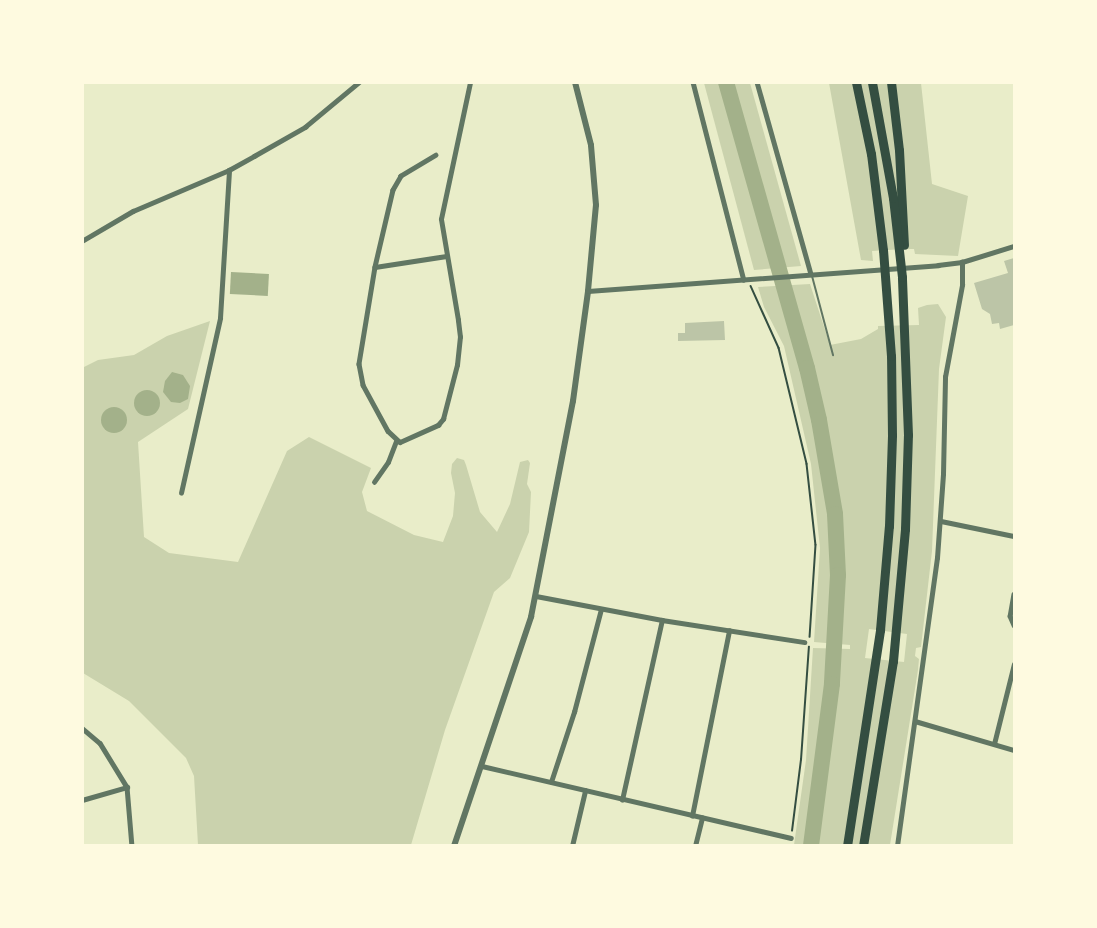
<!DOCTYPE html>
<html>
<head>
<meta charset="utf-8">
<style>
  body { margin:0 }
  #map { position:relative; width:1097px; height:928px; overflow:hidden; background:#e9edc9; font-family:"Roboto Condensed",sans-serif }
  div>[style] { position:absolute }
  .green>* { inset:0; background:#cad2ad }
  .water>* { inset:0; background:#a3b18a; transform-origin:0 0 }
  .round { border-radius:50% }
  .river>* { height:16px; margin:-8px; padding:0 8px; transform-origin:8px; border-radius:8px; background:#a3b18a }
  .building>* { inset:0; background:#bcc5a7 }
  .path>* { height:1.5px; margin:-0.75px; padding:0 0.75px; transform-origin:0.75px; border-radius:0.75px; background:#344e41 }
  .service>* { height:2px; margin:-1px; padding:0 1px; transform-origin:1px; border-radius:1px; background:#617663 }
  .minor>* { height:4.5px; margin:-2.25px; padding:0 2.25px; transform-origin:2.25px; border-radius:2.25px; background:#617663 }
  .tertiary>* { height:6px; margin:-3px; padding:0 3px; transform-origin:3px; border-radius:3px; background:#617663 }
  .motorway>* { height:9px; margin:-4.5px; padding:0 4.5px; transform-origin:4.5px; border-radius:4.5px; background:#344e41 }
  span { translate:-50% -50%; white-space:nowrap; text-align:center; line-height:1.15; -webkit-text-stroke:5px #fefae0; paint-order:stroke }
  .frame { position:absolute; inset:0; border:84px solid #fefae0; pointer-events:none }
</style>
</head>
<body>
<div id="map">
  <div class="green">
    <div style="clip-path:polygon(704px 83px,750px 83px,801px 266px,754px 270px)"></div>
    <div style="clip-path:polygon(829px 83px,921px 83px,932px 184px,968px 196px,958px 256px,915px 254px,914px 249px,904px 249px,872px 251px,873px 261px,861px 260px)"></div>
    <div style="clip-path:polygon(evenodd,810px 284px,830px 345px,861px 339px,878px 329px,878px 326px,919px 325px,918px 308px,927px 305px,938px 304px,946px 317px,939px 369px,932px 551px,921px 647px,916px 648px,915px 656px,919px 659px,918px 670px,890px 845px,794px 845px,806px 760px,813px 648px,850px 649px,850px 645px,814px 642px,820px 548px,811px 464px,784px 346px,764px 307px,758px 287px,810px 284px,869px 629px,907px 634px,904px 662px,865px 658px,869px 629px)"></div>
    <div style="clip-path:polygon(210px 321px,188px 409px,138px 442px,144px 537px,169px 553px,238px 562px,287px 451px,309px 437px,371px 468px,362px 492px,367px 511px,414px 535px,443px 542px,453px 516px,455px 493px,451px 473px,452px 464px,457px 458px,464px 460px,466px 465px,480px 512px,497px 532px,510px 504px,520px 462px,528px 460px,530px 463px,527px 484px,531px 492px,529px 532px,510px 578px,494px 592px,445px 730px,411px 845px,198px 845px,194px 776px,186px 758px,129px 701px,83px 673px,82px 368px,98px 360px,134px 355px,167px 336px)"></div>
  </div>
  <div class="water">
    <div style="left:231px;top:272px;width:38px;height:22px;rotate:3deg"></div>
    <div style="clip-path:polygon(172px 372px,183px 375px,190px 386px,188px 399px,180px 403px,171px 402px,163px 392px,165px 381px)"></div>
    <div class="round" style="left:134px;top:390px;width:26px;height:26px"></div>
    <div class="round" style="left:101px;top:407px;width:26px;height:26px"></div>
  </div>
  <div class="river">
    <div style="left:726px;top:82px;width:297px;rotate:74.2deg"></div>
    <div style="left:807px;top:368px;width:53px;rotate:77deg"></div>
    <div style="left:819px;top:420px;width:95px;rotate:80.3deg"></div>
    <div style="left:835px;top:514px;width:61px;rotate:87.2deg"></div>
    <div style="left:838px;top:575px;width:109px;rotate:93.2deg"></div>
    <div style="left:832px;top:684px;width:163px;rotate:97.4deg"></div>
  </div>
  <div class="building">
    <div style="clip-path:polygon(1014px 258px,1014px 325px,1000px 329px,999px 323px,992px 324px,990px 314px,982px 309px,974px 283px,1008px 273px,1004px 261px)"></div>
    <div style="clip-path:polygon(724px 321px,725px 340px,678px 341px,678px 333px,685px 333px,685px 323px)"></div>
  </div>
  <div class="path">
    <div style="left:751px;top:286px;width:68px;rotate:65.7deg"></div>
    <div style="left:779px;top:348px;width:119px;rotate:76.4deg"></div>
    <div style="left:807px;top:464px;width:81px;rotate:83.7deg"></div>
    <div style="left:816px;top:545px;width:92px;rotate:93.7deg"></div>
    <div style="left:792px;top:831px;width:72px;rotate:-82.8deg"></div>
    <div style="left:801px;top:760px;width:113px;rotate:-86deg"></div>
  </div>
  <div class="service">
    <div style="left:812px;top:276px;width:82px;rotate:75.1deg"></div>
  </div>
  <div class="minor">
    <div style="left:693px;top:82px;width:204px;rotate:75.6deg"></div>
    <div style="left:757px;top:82px;width:199px;rotate:74.3deg"></div>
    <div style="left:436px;top:155px;width:41px;rotate:149deg"></div>
    <div style="left:401px;top:176px;width:16px;rotate:120deg"></div>
    <div style="left:393px;top:190px;width:79px;rotate:103.2deg"></div>
    <div style="left:375px;top:267px;width:98px;rotate:99.4deg"></div>
    <div style="left:359px;top:364px;width:21px;rotate:79deg"></div>
    <div style="left:363px;top:385px;width:52px;rotate:61.5deg"></div>
    <div style="left:388px;top:431px;width:16px;rotate:43deg"></div>
    <div style="left:400px;top:442px;width:42px;rotate:-24.1deg"></div>
    <div style="left:438px;top:425px;width:8px;rotate:-50deg"></div>
    <div style="left:443px;top:419px;width:56px;rotate:-75.5deg"></div>
    <div style="left:457px;top:365px;width:28px;rotate:-84deg"></div>
    <div style="left:460px;top:337px;width:17px;rotate:-97deg"></div>
    <div style="left:458px;top:320px;width:102px;rotate:-99.6deg"></div>
    <div style="left:441px;top:219px;width:140px;rotate:-78deg"></div>
    <div style="left:82px;top:241px;width:59px;rotate:-30.5deg"></div>
    <div style="left:133px;top:211px;width:104px;rotate:-23.1deg"></div>
    <div style="left:229px;top:170px;width:29px;rotate:-29deg"></div>
    <div style="left:254px;top:156px;width:59px;rotate:-29.6deg"></div>
    <div style="left:305px;top:127px;width:70px;rotate:-39.8deg"></div>
    <div style="left:375px;top:267px;width:72px;rotate:-8.8deg"></div>
    <div style="left:588px;top:291px;width:351px;rotate:-4.2deg"></div>
    <div style="left:938px;top:265px;width:24px;rotate:-7deg"></div>
    <div style="left:962px;top:262px;width:54px;rotate:-17.1deg"></div>
    <div style="left:374px;top:482px;width:24px;rotate:-55deg"></div>
    <div style="left:388px;top:462px;width:22px;rotate:-69deg"></div>
    <div style="left:181px;top:493px;width:179px;rotate:-77.4deg"></div>
    <div style="left:220px;top:318px;width:148px;rotate:-86.5deg"></div>
    <div style="left:941px;top:521px;width:75px;rotate:11.6deg"></div>
    <div style="left:1014px;top:594px;width:22px;rotate:100deg"></div>
    <div style="left:1010px;top:616px;width:10px;rotate:66deg"></div>
    <div style="left:536px;top:596px;width:128px;rotate:10.8deg"></div>
    <div style="left:662px;top:620px;width:144px;rotate:8.8deg"></div>
    <div style="left:915px;top:721px;width:103px;rotate:16.3deg"></div>
    <div style="left:82px;top:728px;width:23px;rotate:40deg"></div>
    <div style="left:100px;top:743px;width:52px;rotate:58.5deg"></div>
    <div style="left:127px;top:787px;width:59px;rotate:85.2deg"></div>
    <div style="left:994px;top:744px;width:82px;rotate:-76deg"></div>
    <div style="left:482px;top:766px;width:317px;rotate:13.1deg"></div>
    <div style="left:551px;top:782px;width:74px;rotate:-71.8deg"></div>
    <div style="left:574px;top:712px;width:106px;rotate:-75.3deg"></div>
    <div style="left:82px;top:800px;width:47px;rotate:-16.1deg"></div>
    <div style="left:622px;top:800px;width:184px;rotate:-77.5deg"></div>
    <div style="left:692px;top:816px;width:189px;rotate:-78.7deg"></div>
    <div style="left:572px;top:846px;width:57px;rotate:-76.7deg"></div>
    <div style="left:695px;top:846px;width:29px;rotate:-76deg"></div>
    <div style="left:897px;top:846px;width:291px;rotate:-82.1deg"></div>
    <div style="left:937px;top:558px;width:84px;rotate:-85.9deg"></div>
    <div style="left:943px;top:474px;width:97px;rotate:-88.8deg"></div>
    <div style="left:945px;top:377px;width:94px;rotate:-79.5deg"></div>
    <div style="left:962px;top:285px;width:23px;rotate:-90deg"></div>
  </div>
  <div class="tertiary">
    <div style="left:454px;top:846px;width:242px;rotate:-71.4deg"></div>
    <div style="left:531px;top:617px;width:220px;rotate:-79deg"></div>
    <div style="left:573px;top:401px;width:111px;rotate:-82.2deg"></div>
    <div style="left:588px;top:291px;width:86px;rotate:-84.7deg"></div>
    <div style="left:596px;top:205px;width:60px;rotate:-94.8deg"></div>
    <div style="left:591px;top:145px;width:65px;rotate:-104.3deg"></div>
  </div>
  <div class="motorway">
    <div style="left:891px;top:82px;width:68px;rotate:83.3deg"></div>
    <div style="left:899px;top:150px;width:95px;rotate:87deg"></div>
    <div style="left:847px;top:846px;width:219px;rotate:-81.3deg"></div>
    <div style="left:880px;top:630px;width:104px;rotate:-85.1deg"></div>
    <div style="left:889px;top:526px;width:91px;rotate:-88.1deg"></div>
    <div style="left:892px;top:435px;width:79px;rotate:-90.7deg"></div>
    <div style="left:891px;top:356px;width:106px;rotate:-94.3deg"></div>
    <div style="left:883px;top:250px;width:97px;rotate:-97.1deg"></div>
    <div style="left:871px;top:154px;width:74px;rotate:-101.8deg"></div>
    <div style="left:863px;top:846px;width:187px;rotate:-80.8deg"></div>
    <div style="left:893px;top:661px;width:133px;rotate:-84.8deg"></div>
    <div style="left:905px;top:529px;width:94px;rotate:-88.2deg"></div>
    <div style="left:908px;top:435px;width:158px;rotate:-92.2deg"></div>
    <div style="left:902px;top:277px;width:80px;rotate:-96.5deg"></div>
    <div style="left:893px;top:198px;width:118px;rotate:-100.3deg"></div>
  </div>
  <div class="frame"></div>
</div>
</body>
</html>
